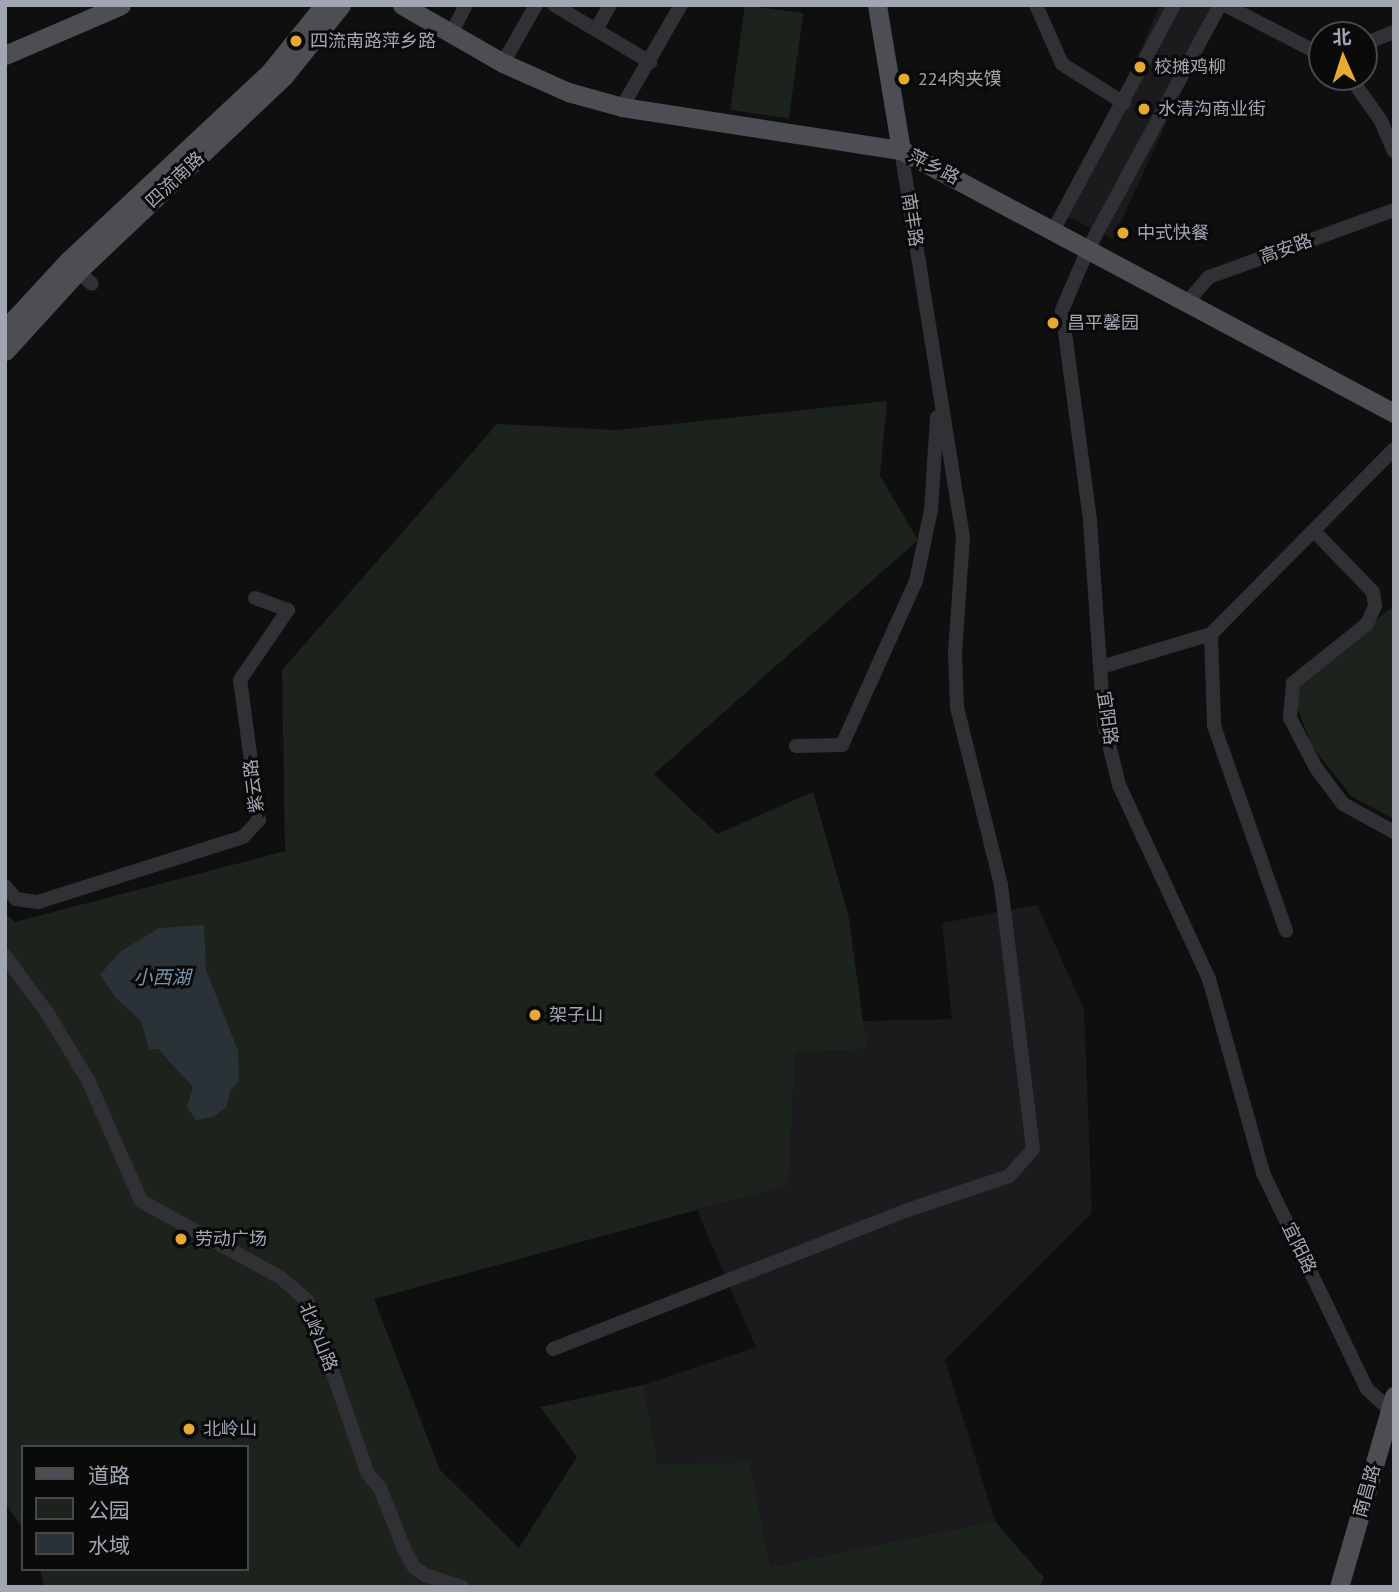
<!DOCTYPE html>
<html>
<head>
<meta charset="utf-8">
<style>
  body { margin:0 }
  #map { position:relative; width:1399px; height:1592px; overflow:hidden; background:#0f0f10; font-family:"PT Sans","Noto Sans SC",sans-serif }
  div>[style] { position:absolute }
  .built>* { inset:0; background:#1b1b1d }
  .green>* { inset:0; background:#1c231d; transform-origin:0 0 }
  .water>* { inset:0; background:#2a3238 }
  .minor>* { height:14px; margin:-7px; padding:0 7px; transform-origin:7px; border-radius:7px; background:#313135 }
  .major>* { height:19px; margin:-9.5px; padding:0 9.5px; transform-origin:9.5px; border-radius:9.5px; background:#4d4e54 }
  .dots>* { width:19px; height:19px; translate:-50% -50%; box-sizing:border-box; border:4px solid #0a0a0b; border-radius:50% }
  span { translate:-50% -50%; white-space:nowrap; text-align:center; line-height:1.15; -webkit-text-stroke:6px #0a0a0b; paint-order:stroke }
  .poi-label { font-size:18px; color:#a1a6b1 }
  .left { translate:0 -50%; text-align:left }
  .street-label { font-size:18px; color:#a1a6b1 }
  .water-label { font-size:19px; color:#7994ab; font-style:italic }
  .frame { position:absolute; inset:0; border:7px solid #a1a6b1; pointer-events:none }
  .legend { position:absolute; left:21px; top:1445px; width:228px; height:126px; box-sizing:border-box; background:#0a0a0b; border:2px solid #46484d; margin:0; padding:9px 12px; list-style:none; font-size:21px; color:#a1a6b1 }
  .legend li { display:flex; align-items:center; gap:14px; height:35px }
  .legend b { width:35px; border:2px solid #46484d }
  .north { position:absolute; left:1308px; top:21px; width:70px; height:70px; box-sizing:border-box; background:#0a0a0b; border:2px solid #46484d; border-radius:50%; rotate:357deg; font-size:19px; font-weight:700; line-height:28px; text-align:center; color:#a1a6b1 }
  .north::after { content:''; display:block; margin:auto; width:24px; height:32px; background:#e6a932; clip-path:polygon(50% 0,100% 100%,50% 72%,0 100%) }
</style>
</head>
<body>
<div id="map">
  <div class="built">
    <div style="clip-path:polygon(1160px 5px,1220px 5px,1113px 239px,1068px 217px)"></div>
    <div style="clip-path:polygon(1037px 905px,1084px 1009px,1092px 1213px,945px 1360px,995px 1521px,770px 1567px,750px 1462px,658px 1464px,643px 1385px,756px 1347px,697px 1210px,787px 1185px,795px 1053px,866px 1049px,863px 1021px,952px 1019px,942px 923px)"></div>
  </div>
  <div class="green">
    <div style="left:745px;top:5px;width:59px;height:106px;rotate:8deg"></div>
    <div style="clip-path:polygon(887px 401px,880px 476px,918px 540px,654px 774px,717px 834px,813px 792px,848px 913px,867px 1049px,795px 1053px,788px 1185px,374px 1299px,440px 1470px,519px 1548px,577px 1457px,540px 1407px,643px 1385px,658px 1464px,750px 1462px,770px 1567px,995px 1521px,1044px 1578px,1039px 1587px,44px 1587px,40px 1569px,247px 1569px,247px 1447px,23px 1447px,23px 1529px,5px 1503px,5px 913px,15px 922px,285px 851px,282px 670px,497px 424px,616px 430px)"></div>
    <div style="clip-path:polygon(1391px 608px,1394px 616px,1394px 819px,1351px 796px,1312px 746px,1296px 705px,1298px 684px)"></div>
  </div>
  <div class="water">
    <div style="clip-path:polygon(204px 925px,206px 970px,238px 1051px,239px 1080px,230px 1091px,227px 1106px,213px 1117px,196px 1120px,187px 1107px,193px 1087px,158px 1049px,149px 1049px,141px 1021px,117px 999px,100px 975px,120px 952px,159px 928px)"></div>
  </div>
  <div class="minor">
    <div style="left:554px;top:5px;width:112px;rotate:30.7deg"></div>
    <div style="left:1036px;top:5px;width:64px;rotate:66.2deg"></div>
    <div style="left:1062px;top:64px;width:73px;rotate:32.2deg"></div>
    <div style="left:1220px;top:5px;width:275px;rotate:118.4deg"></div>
    <div style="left:1089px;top:247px;width:69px;rotate:113.2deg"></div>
    <div style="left:1062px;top:310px;width:212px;rotate:82.4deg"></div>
    <div style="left:1090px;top:520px;width:204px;rotate:86.1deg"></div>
    <div style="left:1104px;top:724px;width:63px;rotate:76.2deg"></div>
    <div style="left:1119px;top:785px;width:214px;rotate:65.1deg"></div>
    <div style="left:1209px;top:979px;width:201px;rotate:74.4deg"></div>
    <div style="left:1263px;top:1173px;width:240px;rotate:64.3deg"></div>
    <div style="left:1367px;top:1389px;width:31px;rotate:42deg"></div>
    <div style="left:1225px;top:5px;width:109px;rotate:27.3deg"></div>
    <div style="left:596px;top:30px;width:29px;rotate:-61deg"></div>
    <div style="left:451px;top:34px;width:33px;rotate:-63deg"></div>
    <div style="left:1364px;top:44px;width:32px;rotate:-22deg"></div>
    <div style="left:503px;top:63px;width:67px;rotate:-60.4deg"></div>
    <div style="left:1350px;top:77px;width:54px;rotate:54.8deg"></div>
    <div style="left:1381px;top:121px;width:33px;rotate:67deg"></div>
    <div style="left:622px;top:107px;width:118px;rotate:-60deg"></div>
    <div style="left:1054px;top:229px;width:254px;rotate:-61.8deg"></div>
    <div style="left:71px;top:265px;width:28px;rotate:42deg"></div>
    <div style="left:1188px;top:301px;width:32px;rotate:-49deg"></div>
    <div style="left:1209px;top:277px;width:197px;rotate:-19.9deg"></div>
    <div style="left:1315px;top:532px;width:83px;rotate:46deg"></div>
    <div style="left:1373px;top:592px;width:14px;rotate:82deg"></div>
    <div style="left:1375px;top:606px;width:20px;rotate:114deg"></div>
    <div style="left:1367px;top:624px;width:95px;rotate:141.4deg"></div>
    <div style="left:1293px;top:683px;width:35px;rotate:95deg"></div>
    <div style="left:1290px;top:718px;width:56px;rotate:62.5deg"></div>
    <div style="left:1316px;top:768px;width:45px;rotate:53.1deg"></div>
    <div style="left:1343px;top:804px;width:58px;rotate:28.8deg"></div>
    <div style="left:1211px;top:634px;width:92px;rotate:88.1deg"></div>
    <div style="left:1214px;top:726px;width:217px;rotate:70.6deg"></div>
    <div style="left:1101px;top:667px;width:115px;rotate:-16.7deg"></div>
    <div style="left:1211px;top:634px;width:260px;rotate:-45.3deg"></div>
    <div style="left:796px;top:746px;width:46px;rotate:-1.2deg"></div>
    <div style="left:842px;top:745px;width:180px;rotate:-65.7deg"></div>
    <div style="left:916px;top:581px;width:73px;rotate:-78.1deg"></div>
    <div style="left:931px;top:510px;width:93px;rotate:-86.3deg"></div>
    <div style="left:5px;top:886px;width:17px;rotate:50deg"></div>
    <div style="left:16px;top:899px;width:22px;rotate:8deg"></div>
    <div style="left:38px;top:902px;width:215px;rotate:-17.6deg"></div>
    <div style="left:243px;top:837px;width:23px;rotate:-47deg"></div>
    <div style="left:259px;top:820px;width:141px;rotate:-97.7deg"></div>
    <div style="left:240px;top:680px;width:85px;rotate:-55.6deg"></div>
    <div style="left:288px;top:610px;width:35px;rotate:-160deg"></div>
    <div style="left:5px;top:956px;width:72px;rotate:53.4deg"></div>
    <div style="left:48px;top:1014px;width:77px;rotate:58.8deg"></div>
    <div style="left:88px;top:1080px;width:132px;rotate:66.3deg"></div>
    <div style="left:141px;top:1201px;width:158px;rotate:28.7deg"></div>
    <div style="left:280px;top:1277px;width:37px;rotate:41deg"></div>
    <div style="left:308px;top:1301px;width:183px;rotate:70.9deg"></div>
    <div style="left:368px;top:1474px;width:18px;rotate:49deg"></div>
    <div style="left:380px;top:1488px;width:68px;rotate:68.4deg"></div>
    <div style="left:405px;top:1551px;width:18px;rotate:61deg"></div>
    <div style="left:414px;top:1567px;width:14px;rotate:36deg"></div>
    <div style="left:425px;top:1575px;width:39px;rotate:18deg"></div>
    <div style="left:553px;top:1349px;width:378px;rotate:-21.4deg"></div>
    <div style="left:905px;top:1211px;width:110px;rotate:-18.6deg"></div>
    <div style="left:1009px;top:1176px;width:36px;rotate:-48deg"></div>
    <div style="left:1033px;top:1149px;width:266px;rotate:-96.9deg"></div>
    <div style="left:1001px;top:885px;width:183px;rotate:-103.9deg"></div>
    <div style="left:957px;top:707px;width:55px;rotate:-92.1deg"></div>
    <div style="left:955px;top:652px;width:115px;rotate:-86deg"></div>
    <div style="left:963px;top:537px;width:392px;rotate:-99.1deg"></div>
  </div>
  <div class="major">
    <div style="left:402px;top:5px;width:116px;rotate:29.9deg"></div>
    <div style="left:503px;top:63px;width:71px;rotate:24deg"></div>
    <div style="left:568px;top:92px;width:56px;rotate:15.5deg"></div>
    <div style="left:622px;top:107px;width:282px;rotate:8.8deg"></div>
    <div style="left:901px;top:150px;width:559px;rotate:28.08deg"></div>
    <div style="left:877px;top:5px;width:147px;rotate:80.6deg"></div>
    <div style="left:5px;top:55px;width:126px;rotate:-23.3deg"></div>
    <div style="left:5px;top:329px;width:93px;rotate:-47.2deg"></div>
    <div style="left:68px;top:261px;width:277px;rotate:-43.1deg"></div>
    <div style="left:270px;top:72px;width:86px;rotate:-51.1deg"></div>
    <div style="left:5px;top:351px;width:108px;rotate:-47.6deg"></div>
    <div style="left:78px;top:271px;width:284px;rotate:-43.4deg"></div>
    <div style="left:284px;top:76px;width:91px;rotate:-51.2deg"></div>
    <div style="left:1339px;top:1587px;width:199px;rotate:-73.9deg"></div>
  </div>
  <div class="dots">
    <div style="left:296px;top:41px;background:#e6a932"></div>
    <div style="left:1140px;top:67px;background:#e6a932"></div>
    <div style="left:904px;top:79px;background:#e6a932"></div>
    <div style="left:1144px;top:109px;background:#e6a932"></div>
    <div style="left:1123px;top:233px;background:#e6a932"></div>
    <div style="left:1053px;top:323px;background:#e6a932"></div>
    <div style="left:535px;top:1015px;background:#e6a932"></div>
    <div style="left:181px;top:1239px;background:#e6a932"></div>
    <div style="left:189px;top:1429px;background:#e6a932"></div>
  </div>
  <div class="poi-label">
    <span class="left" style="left:310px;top:41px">四流南路萍乡路</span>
    <span class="left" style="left:1154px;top:67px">校摊鸡柳</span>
    <span class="left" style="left:918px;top:79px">224肉夹馍</span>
    <span class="left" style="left:1158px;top:109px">水清沟商业街</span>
    <span class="left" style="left:1137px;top:233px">中式快餐</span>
    <span class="left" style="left:1067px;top:323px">昌平馨园</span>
    <span class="left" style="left:549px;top:1015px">架子山</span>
    <span class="left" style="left:195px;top:1239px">劳动广场</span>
    <span class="left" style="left:203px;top:1429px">北岭山</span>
  </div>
  <div class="street-label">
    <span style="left:934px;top:167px;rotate:27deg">萍乡路</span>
    <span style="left:175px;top:180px;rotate:-43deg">四流南路</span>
    <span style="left:912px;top:220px;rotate:81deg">南丰路</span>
    <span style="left:1286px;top:249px;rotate:-20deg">高安路</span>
    <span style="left:1107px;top:718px;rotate:82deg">宜阳路</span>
    <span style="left:254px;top:786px;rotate:-97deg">紫云路</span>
    <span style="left:1299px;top:1248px;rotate:64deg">宜阳路</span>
    <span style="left:318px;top:1337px;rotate:68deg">北岭山路</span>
    <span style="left:1367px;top:1491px;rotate:-74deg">南昌路</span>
  </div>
  <div class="water-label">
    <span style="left:162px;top:978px">小西湖</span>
  </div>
  <div class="frame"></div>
  <ul class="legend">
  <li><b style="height:9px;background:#4d4e54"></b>道路</li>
  <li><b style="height:19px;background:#1c231d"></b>公园</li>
  <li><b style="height:19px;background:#2a3238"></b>水域</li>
  </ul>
  <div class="north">北</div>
</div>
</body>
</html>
